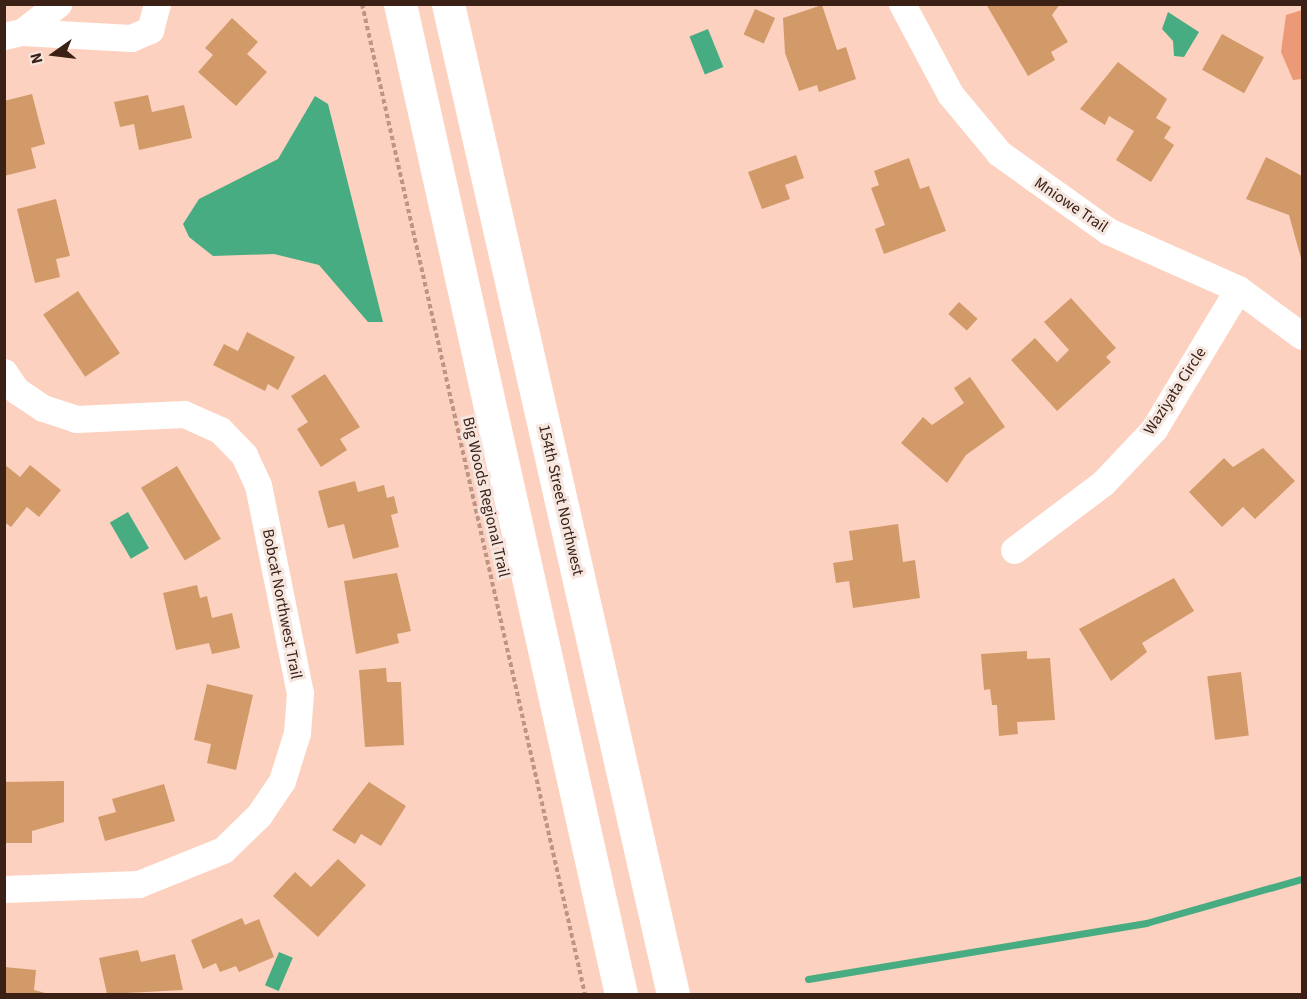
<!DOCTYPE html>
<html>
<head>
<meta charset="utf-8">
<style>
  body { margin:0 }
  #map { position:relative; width:1307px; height:999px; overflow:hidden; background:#fdd1bf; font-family:"Source Sans 3",sans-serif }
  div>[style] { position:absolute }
  .green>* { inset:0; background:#eb9977 }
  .water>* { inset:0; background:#47ac82; transform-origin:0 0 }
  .stream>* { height:7px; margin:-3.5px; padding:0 3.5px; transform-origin:3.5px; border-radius:3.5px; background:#47ac82 }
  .building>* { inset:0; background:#d19a68; transform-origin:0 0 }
  .path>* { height:4px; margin-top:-2px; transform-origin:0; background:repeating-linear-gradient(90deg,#bc9586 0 4.5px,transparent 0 7.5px) }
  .minor>* { height:27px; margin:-13.5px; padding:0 13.5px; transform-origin:13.5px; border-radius:13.5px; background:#fff }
  .tertiary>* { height:33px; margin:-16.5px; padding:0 16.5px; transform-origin:16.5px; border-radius:16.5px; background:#fff }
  span { translate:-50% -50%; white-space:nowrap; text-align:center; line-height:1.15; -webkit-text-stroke:6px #f5e6e0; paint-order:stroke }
  .street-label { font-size:16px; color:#3b2015 }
  .frame { position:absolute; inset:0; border:6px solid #3b2015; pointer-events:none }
  .north { position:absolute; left:24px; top:24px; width:60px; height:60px; -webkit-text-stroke:4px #f5e6e0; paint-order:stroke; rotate:256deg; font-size:16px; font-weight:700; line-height:24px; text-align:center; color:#3b2015 }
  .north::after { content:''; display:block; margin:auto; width:21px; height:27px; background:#3b2015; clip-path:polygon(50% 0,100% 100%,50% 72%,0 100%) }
</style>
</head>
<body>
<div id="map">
  <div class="green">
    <div style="clip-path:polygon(1302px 10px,1302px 79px,1293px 80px,1281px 52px,1286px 15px)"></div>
  </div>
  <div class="water">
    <div style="clip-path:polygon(1168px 12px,1199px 32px,1184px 57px,1174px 56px,1173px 41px,1162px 29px)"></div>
    <div style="left:708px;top:29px;width:41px;height:20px;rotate:68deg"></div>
    <div style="clip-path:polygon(315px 96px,328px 104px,383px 322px,368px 322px,319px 265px,274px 254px,213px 256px,189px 237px,183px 224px,199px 199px,278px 159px)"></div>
    <div style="left:128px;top:512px;width:42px;height:21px;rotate:60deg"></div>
    <div style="left:279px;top:952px;width:15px;height:36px;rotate:23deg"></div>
  </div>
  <div class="stream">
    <div style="left:808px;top:979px;width:343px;rotate:-9.4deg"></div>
    <div style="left:1146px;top:923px;width:162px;rotate:-15.8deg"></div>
  </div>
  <div class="building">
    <div style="clip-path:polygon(986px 4px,1060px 4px,1052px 15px,1068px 42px,1051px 52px,1055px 60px,1028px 76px)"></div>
    <div style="clip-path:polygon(822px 5px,837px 50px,846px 47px,856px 79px,819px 92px,817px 85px,799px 91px,785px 53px,783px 18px)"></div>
    <div style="left:755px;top:9px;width:22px;height:28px;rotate:24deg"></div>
    <div style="clip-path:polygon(232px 18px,258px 42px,247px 54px,267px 72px,236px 106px,198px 72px,213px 55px,205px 48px)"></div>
    <div style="left:1222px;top:34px;width:48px;height:41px;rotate:29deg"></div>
    <div style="clip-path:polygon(1118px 62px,1167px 99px,1156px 118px,1171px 127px,1164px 138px,1174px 145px,1151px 182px,1116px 160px,1134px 131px,1109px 116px,1105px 125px,1080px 109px)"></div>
    <div style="clip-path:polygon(32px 94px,45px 144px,31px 148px,36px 168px,4px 176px,4px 101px)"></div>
    <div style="clip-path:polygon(148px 95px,152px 112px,184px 105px,192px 138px,139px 150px,134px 124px,120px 127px,114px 102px)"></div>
    <div style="clip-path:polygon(796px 155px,804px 178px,785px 185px,790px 199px,762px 209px,748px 172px)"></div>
    <div style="clip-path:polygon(1266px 157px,1302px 176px,1302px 262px,1289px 215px,1246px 199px)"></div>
    <div style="clip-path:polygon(909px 158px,920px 189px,929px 186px,946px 231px,884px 254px,875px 229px,885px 225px,871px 188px,879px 185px,874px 171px)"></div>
    <div style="clip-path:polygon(56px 199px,70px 256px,56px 259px,60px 277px,35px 283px,17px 209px)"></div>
    <div style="left:78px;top:291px;width:75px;height:42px;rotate:56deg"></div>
    <div style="clip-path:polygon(1071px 298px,1116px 348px,1106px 357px,1111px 362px,1057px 411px,1011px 360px,1035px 338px,1057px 362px,1069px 350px,1044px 322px)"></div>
    <div style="left:959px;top:302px;width:25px;height:16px;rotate:42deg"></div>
    <div style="clip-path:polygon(247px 332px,295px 357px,278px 390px,268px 384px,265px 391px,213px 365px,224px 344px,238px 351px)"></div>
    <div style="clip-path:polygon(325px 374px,360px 427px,340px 439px,347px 450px,321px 467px,297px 429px,308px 422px,291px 396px)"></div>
    <div style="clip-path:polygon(970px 377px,1005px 427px,966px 455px,947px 483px,901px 443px,923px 417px,932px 425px,964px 403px,954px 388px)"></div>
    <div style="clip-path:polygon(1263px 448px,1295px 481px,1255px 519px,1243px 507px,1222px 527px,1189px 492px,1224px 458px,1233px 467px)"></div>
    <div style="clip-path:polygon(4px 464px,20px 477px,30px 465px,61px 490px,39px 517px,27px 507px,11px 527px,4px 522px)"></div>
    <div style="left:177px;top:466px;width:85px;height:42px;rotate:59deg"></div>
    <div style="clip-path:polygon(355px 481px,358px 492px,384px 485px,387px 498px,394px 496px,398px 513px,391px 515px,399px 547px,353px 559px,344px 524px,328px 528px,318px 491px)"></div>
    <div style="clip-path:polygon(898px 524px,903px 562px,915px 560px,920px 598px,853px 608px,849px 581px,836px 583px,833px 563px,853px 560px,849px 531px)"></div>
    <div style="clip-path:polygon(397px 573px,411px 631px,397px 634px,399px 643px,356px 654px,344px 581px)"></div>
    <div style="clip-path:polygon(1174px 578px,1194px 611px,1142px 643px,1147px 652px,1111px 681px,1079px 629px)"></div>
    <div style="clip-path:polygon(197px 585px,200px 598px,207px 596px,212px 618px,232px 613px,240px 648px,212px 654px,209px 643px,176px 650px,163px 593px)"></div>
    <div style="clip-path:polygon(1027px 651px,1027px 659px,1050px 658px,1055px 720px,1017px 722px,1018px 734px,999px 736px,997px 705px,992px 705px,990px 689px,984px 690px,981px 654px)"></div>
    <div style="clip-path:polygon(386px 668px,387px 682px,401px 682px,404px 745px,365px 747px,359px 670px)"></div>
    <div style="left:1241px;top:672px;width:64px;height:34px;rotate:83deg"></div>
    <div style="clip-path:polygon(207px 684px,253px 695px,236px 770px,207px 763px,211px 744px,194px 740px)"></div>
    <div style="clip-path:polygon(64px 781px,64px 822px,32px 831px,32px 843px,4px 843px,4px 782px)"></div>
    <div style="clip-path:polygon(369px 782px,406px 806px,381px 846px,361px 834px,355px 844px,332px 830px)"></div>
    <div style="clip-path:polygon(164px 784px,175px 821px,105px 841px,98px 817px,116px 812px,112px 799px)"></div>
    <div style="clip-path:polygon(338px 859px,366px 885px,318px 937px,273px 896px,295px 872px,311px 887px)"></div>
    <div style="clip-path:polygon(242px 918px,245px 925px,259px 919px,274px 957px,239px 972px,236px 966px,220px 972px,216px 963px,203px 969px,191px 940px)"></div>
    <div style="clip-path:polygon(138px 950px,141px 962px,175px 954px,183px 990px,107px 994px,99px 958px)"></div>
    <div style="clip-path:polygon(4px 967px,36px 970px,34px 990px,49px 994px,4px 994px)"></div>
  </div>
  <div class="path">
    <div style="left:362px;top:4px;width:1015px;rotate:77.31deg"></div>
  </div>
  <div class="minor">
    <div style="left:902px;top:4px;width:102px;rotate:61.9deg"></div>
    <div style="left:950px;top:94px;width:77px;rotate:50.3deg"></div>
    <div style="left:999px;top:153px;width:134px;rotate:35.6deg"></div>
    <div style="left:1108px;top:231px;width:142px;rotate:24deg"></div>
    <div style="left:1238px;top:289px;width:79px;rotate:36.3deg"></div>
    <div style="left:22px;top:32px;width:46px;rotate:-37.9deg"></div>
    <div style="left:4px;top:36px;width:18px;rotate:-13deg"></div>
    <div style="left:22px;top:32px;width:109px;rotate:3.2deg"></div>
    <div style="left:131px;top:38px;width:21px;rotate:-23deg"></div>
    <div style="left:150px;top:30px;width:27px;rotate:-75deg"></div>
    <div style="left:4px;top:372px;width:22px;rotate:56deg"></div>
    <div style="left:16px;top:390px;width:32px;rotate:34deg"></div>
    <div style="left:43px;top:408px;width:35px;rotate:18deg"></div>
    <div style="left:76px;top:419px;width:108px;rotate:-2.7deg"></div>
    <div style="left:184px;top:414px;width:39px;rotate:24deg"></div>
    <div style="left:220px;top:430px;width:35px;rotate:46deg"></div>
    <div style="left:244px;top:455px;width:33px;rotate:65deg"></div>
    <div style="left:258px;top:485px;width:212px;rotate:78.6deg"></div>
    <div style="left:300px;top:693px;width:40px;rotate:94.3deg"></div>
    <div style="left:297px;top:733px;width:50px;rotate:107.4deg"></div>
    <div style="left:282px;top:781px;width:41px;rotate:124.1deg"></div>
    <div style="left:259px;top:815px;width:50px;rotate:135.8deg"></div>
    <div style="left:223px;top:850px;width:91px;rotate:158deg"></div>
    <div style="left:139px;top:884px;width:135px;rotate:177.9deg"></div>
    <div style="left:1014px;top:550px;width:111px;rotate:-37deg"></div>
    <div style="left:1103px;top:483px;width:74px;rotate:-46.6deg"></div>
    <div style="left:1154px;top:429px;width:163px;rotate:-59deg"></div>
  </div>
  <div class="tertiary">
    <div style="left:400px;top:4px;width:1014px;rotate:77.42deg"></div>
    <div style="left:448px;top:4px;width:1015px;rotate:77.2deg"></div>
  </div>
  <div class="street-label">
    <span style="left:1071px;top:205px;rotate:34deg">Mniowe Trail</span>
    <span style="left:1175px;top:391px;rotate:-57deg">Waziyata Circle</span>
    <span style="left:486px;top:497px;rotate:77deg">Big Woods Regional Trail</span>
    <span style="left:561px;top:500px;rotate:77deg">154th Street Northwest</span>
    <span style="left:282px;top:604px;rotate:79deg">Bobcat Northwest Trail</span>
  </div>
  <div class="frame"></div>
  <div class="north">N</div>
</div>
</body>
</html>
